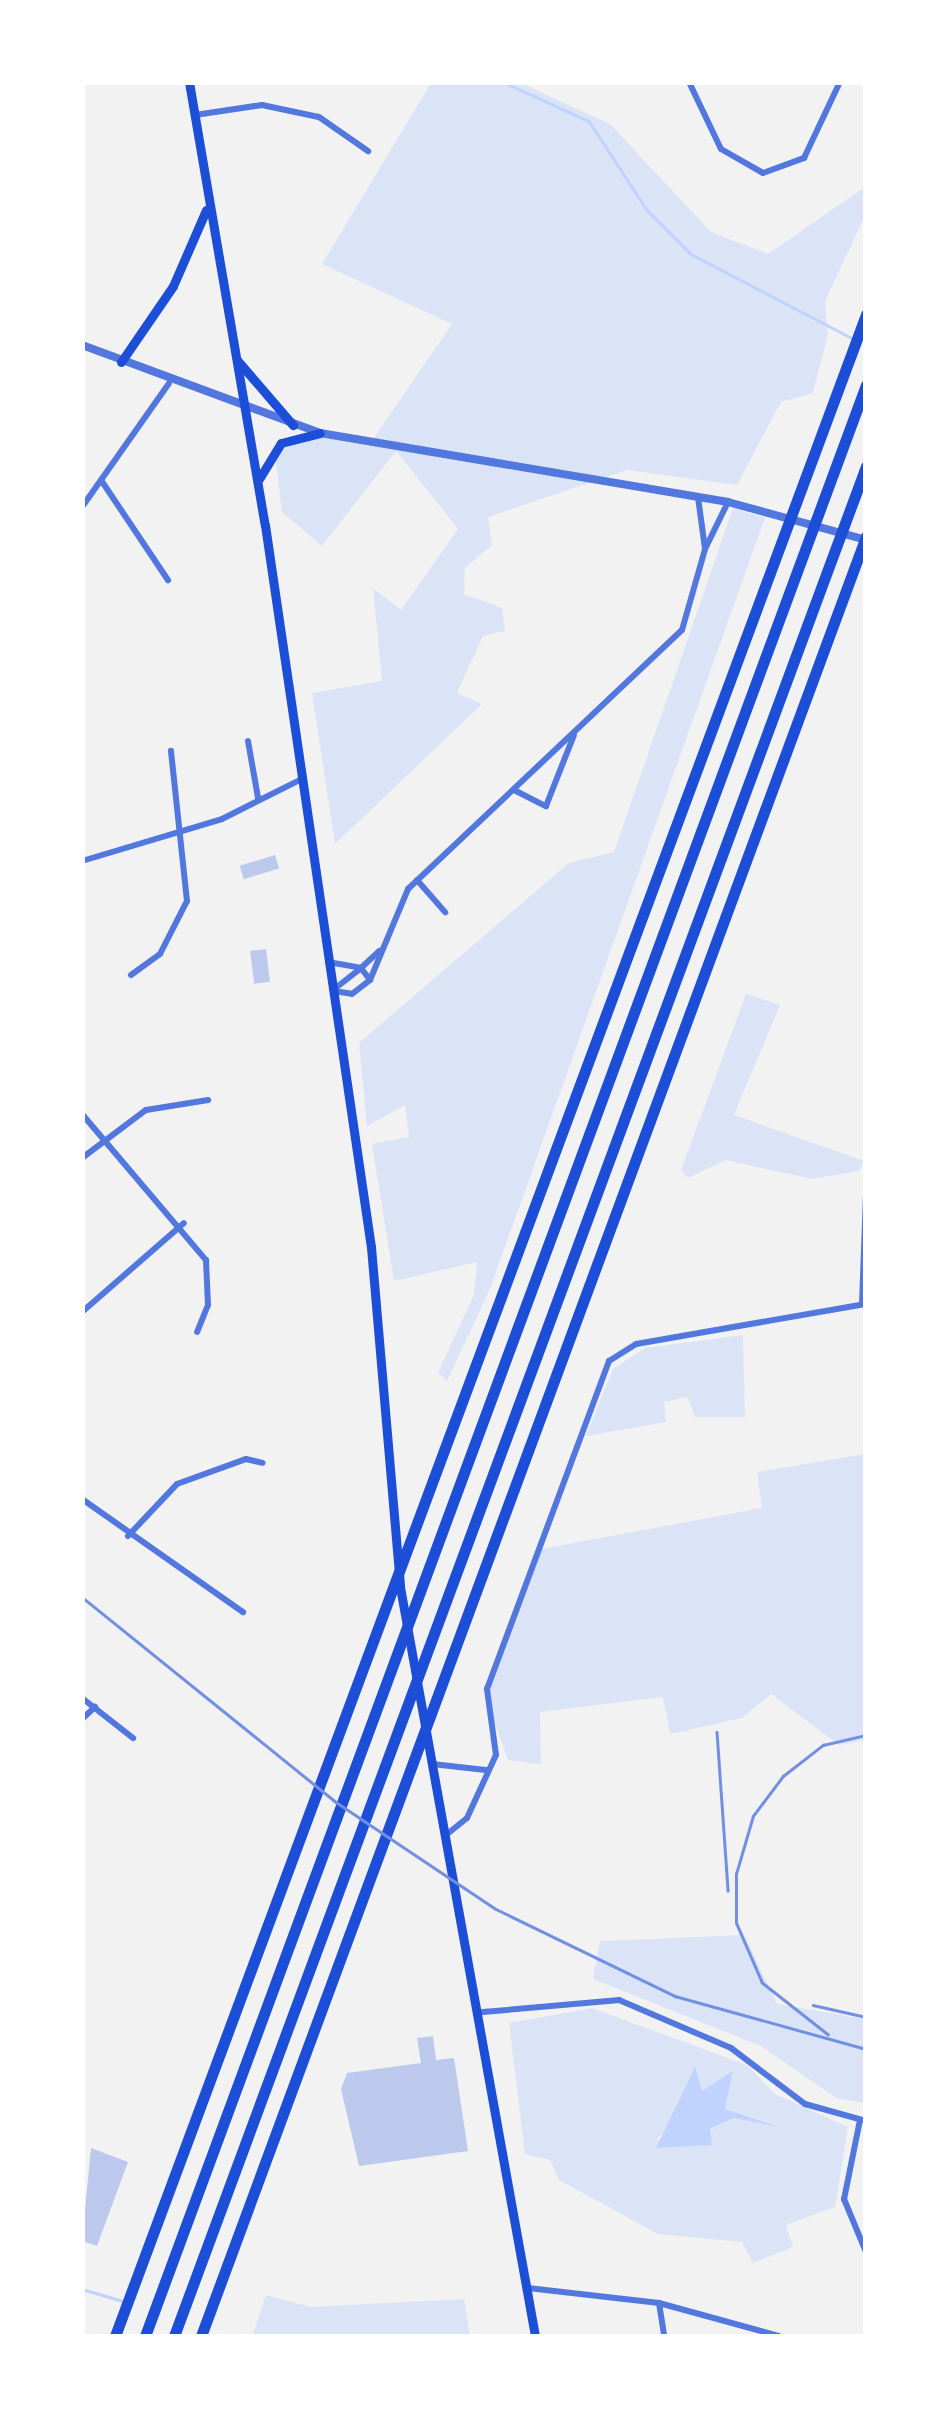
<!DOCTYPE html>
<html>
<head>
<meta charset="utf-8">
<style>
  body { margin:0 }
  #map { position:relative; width:948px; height:2419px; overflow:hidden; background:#f2f2f2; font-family:Signika,sans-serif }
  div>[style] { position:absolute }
  .green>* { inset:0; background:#dbe4f7 }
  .water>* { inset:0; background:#bfd3fe }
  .stream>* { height:2.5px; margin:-1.25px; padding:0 1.25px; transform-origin:1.25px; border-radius:1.25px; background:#bfd3fe }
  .building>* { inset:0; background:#bdc9ec; transform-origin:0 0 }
  .minor>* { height:6px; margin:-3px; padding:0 3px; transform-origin:3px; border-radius:3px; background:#5277de }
  .tertiary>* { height:8px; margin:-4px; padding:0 4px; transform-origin:4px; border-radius:4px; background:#5277de }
  .secondary>* { height:9px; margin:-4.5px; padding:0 4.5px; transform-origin:4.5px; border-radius:4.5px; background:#1d4ed8 }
  .motorway>* { height:11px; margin:-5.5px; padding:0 5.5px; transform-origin:5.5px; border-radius:5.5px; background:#1d4ed8 }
  .rail>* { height:2.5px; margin:-1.25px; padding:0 1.25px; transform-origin:1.25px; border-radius:1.25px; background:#7290e2 }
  span { translate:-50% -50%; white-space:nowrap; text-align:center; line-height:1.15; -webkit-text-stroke:9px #fff; paint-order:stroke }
  .frame { position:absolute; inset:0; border:85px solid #fff; pointer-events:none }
</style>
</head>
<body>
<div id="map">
  <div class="green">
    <div style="clip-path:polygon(431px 83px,521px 83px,610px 124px,711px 232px,768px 254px,865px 187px,865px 216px,825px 301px,828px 335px,813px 393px,781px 402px,737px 485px,627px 470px,488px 517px,492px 545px,465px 568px,464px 594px,502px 608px,505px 631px,483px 636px,457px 693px,482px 704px,335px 844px,312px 693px,382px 681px,373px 588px,401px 610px,458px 529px,396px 451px,322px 546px,282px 512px,275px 455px,309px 432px,369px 445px,452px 324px,322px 264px)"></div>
    <div style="clip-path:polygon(733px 508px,765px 518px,490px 1289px,447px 1381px,438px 1372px,474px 1295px,477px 1262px,394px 1281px,372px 1144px,409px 1137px,405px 1105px,367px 1126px,359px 1043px,569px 863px,614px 852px)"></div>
    <div style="clip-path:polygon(746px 994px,780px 1005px,734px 1115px,864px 1161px,859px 1171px,812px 1179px,726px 1160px,688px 1178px,681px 1170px)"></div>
    <div style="clip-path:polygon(743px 1335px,745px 1417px,695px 1417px,688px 1397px,664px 1402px,666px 1422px,586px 1436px,613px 1369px,645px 1348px)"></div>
    <div style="clip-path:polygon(865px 1454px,865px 1740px,839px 1745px,771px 1694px,742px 1718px,670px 1734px,663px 1697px,540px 1712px,541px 1764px,508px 1760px,486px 1698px,541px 1549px,762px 1508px,757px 1472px)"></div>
    <div style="clip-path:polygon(744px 1935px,777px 2004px,865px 2019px,865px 2103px,836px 2098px,761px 2046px,593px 1979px,600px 1941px)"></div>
    <div style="clip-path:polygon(evenodd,592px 2008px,747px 2065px,775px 2094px,848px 2127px,835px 2207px,786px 2225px,793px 2247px,753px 2263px,742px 2242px,658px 2234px,559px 2180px,550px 2160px,525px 2154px,509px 2023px,592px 2008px,695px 2069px,702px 2091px,733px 2072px,725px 2109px,781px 2126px,734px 2118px,710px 2130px,711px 2145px,657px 2139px,677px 2119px,695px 2069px)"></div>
    <div style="clip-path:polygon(266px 2295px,311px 2307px,464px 2299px,470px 2336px,252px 2336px)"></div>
  </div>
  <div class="water">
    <div style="clip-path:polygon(695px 2067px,702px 2091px,733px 2071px,725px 2109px,781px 2127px,734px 2118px,710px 2129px,712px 2145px,656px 2148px)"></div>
  </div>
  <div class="stream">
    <div style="left:503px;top:82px;width:94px;rotate:24.4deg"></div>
    <div style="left:589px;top:121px;width:106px;rotate:56.9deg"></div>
    <div style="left:647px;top:210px;width:62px;rotate:45deg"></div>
    <div style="left:691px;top:254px;width:182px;rotate:27.6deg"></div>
    <div style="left:82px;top:2289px;width:43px;rotate:16.3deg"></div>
  </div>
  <div class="building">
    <div style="left:275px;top:855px;width:14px;height:37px;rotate:73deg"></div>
    <div style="left:266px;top:949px;width:33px;height:16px;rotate:83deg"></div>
    <div style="clip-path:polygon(433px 2036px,436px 2060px,454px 2058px,468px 2151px,359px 2166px,341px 2089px,347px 2073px,421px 2063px,417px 2038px)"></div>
    <div style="clip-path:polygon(91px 2148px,128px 2162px,97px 2246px,82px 2241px)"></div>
  </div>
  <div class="minor">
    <div style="left:689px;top:82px;width:74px;rotate:64.5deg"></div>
    <div style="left:721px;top:149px;width:48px;rotate:29.7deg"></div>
    <div style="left:763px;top:173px;width:44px;rotate:-20.1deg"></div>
    <div style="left:804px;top:158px;width:84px;rotate:-64.7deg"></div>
    <div style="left:195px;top:115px;width:68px;rotate:-8.5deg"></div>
    <div style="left:262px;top:105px;width:58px;rotate:11.9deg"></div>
    <div style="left:319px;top:117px;width:60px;rotate:34.8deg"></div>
    <div style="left:103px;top:483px;width:117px;rotate:56.2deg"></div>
    <div style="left:698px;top:497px;width:52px;rotate:82.3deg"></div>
    <div style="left:705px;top:549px;width:52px;rotate:-63.9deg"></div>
    <div style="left:82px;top:507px;width:151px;rotate:-54.9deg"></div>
    <div style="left:248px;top:741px;width:58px;rotate:80deg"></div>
    <div style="left:514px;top:790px;width:36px;rotate:27deg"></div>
    <div style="left:546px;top:806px;width:76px;rotate:-68.5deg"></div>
    <div style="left:82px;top:861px;width:146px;rotate:-16.7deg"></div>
    <div style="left:222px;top:819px;width:89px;rotate:-26.6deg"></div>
    <div style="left:417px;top:880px;width:43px;rotate:48.8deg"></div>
    <div style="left:328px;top:962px;width:34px;rotate:10deg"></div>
    <div style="left:361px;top:968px;width:25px;rotate:-43deg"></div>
    <div style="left:131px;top:975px;width:36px;rotate:-36deg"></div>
    <div style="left:160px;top:954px;width:59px;rotate:-63deg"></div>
    <div style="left:187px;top:901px;width:151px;rotate:-96.1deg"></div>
    <div style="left:333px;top:990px;width:36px;rotate:-38deg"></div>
    <div style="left:361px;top:968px;width:15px;rotate:53deg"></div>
    <div style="left:334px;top:991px;width:18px;rotate:9deg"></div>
    <div style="left:352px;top:994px;width:23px;rotate:-38deg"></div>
    <div style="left:370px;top:980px;width:99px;rotate:-67.3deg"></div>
    <div style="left:408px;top:889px;width:377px;rotate:-43.4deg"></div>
    <div style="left:682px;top:630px;width:84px;rotate:-74.1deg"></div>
    <div style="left:82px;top:1114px;width:192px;rotate:49.7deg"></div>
    <div style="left:206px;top:1260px;width:45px;rotate:87.5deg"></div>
    <div style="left:208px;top:1305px;width:29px;rotate:112deg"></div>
    <div style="left:82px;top:1158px;width:80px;rotate:-36.9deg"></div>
    <div style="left:146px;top:1110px;width:63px;rotate:-9.2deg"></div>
    <div style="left:862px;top:1304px;width:111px;rotate:-87.9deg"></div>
    <div style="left:82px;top:1312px;width:135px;rotate:-41.1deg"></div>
    <div style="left:82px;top:1499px;width:197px;rotate:35.1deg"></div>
    <div style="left:128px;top:1536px;width:71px;rotate:-46.7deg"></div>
    <div style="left:177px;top:1484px;width:73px;rotate:-19.9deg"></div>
    <div style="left:246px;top:1459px;width:17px;rotate:13deg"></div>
    <div style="left:82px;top:1698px;width:65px;rotate:38.1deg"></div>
    <div style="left:82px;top:1719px;width:18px;rotate:-43deg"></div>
    <div style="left:432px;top:1764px;width:54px;rotate:6.3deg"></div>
    <div style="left:446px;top:1835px;width:27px;rotate:-39deg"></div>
    <div style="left:467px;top:1818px;width:69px;rotate:-65.3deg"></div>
    <div style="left:496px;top:1755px;width:67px;rotate:-97.8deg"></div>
    <div style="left:487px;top:1689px;width:350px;rotate:-69.6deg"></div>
    <div style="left:609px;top:1361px;width:32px;rotate:-32deg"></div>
    <div style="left:636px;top:1344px;width:233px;rotate:-9.9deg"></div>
    <div style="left:483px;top:2012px;width:137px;rotate:-5deg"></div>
    <div style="left:619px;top:2000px;width:122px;rotate:23.2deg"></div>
    <div style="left:731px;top:2048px;width:93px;rotate:37.1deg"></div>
    <div style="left:805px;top:2104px;width:63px;rotate:15.6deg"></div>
    <div style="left:860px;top:2120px;width:81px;rotate:101.4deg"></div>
    <div style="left:844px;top:2199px;width:57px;rotate:67.5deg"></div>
    <div style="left:528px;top:2288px;width:132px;rotate:6.5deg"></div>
    <div style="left:659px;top:2303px;width:124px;rotate:15.4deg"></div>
    <div style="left:659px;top:2303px;width:33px;rotate:81deg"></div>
  </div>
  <div class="tertiary">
    <div style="left:82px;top:345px;width:254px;rotate:20.3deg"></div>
    <div style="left:320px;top:433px;width:414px;rotate:9.6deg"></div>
    <div style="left:728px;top:502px;width:143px;rotate:15.4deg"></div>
  </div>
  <div class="secondary">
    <div style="left:189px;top:82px;width:449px;rotate:80.3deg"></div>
    <div style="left:265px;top:525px;width:730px;rotate:81.65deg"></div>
    <div style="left:371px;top:1247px;width:341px;rotate:85.1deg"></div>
    <div style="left:400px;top:1587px;width:761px;rotate:79.78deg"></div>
    <div style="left:237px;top:360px;width:86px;rotate:49.3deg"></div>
    <div style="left:121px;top:362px;width:92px;rotate:-55.6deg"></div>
    <div style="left:173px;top:286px;width:83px;rotate:-66.5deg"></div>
    <div style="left:259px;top:479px;width:42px;rotate:-58.6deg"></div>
    <div style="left:281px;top:443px;width:40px;rotate:-14.4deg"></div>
  </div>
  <div class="motorway">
    <div style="left:115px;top:2336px;width:2157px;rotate:-69.62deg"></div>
    <div style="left:145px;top:2336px;width:2080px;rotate:-69.72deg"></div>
    <div style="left:174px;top:2336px;width:1994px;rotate:-69.69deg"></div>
    <div style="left:201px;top:2336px;width:1919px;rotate:-69.72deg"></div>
  </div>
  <div class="rail">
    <div style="left:82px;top:1597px;width:326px;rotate:38.9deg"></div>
    <div style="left:336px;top:1802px;width:192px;rotate:33.8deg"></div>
    <div style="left:496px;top:1909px;width:199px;rotate:25.9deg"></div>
    <div style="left:675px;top:1996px;width:198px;rotate:15.5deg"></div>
    <div style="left:717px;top:1732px;width:159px;rotate:86deg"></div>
    <div style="left:813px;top:2005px;width:54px;rotate:12.8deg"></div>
    <div style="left:828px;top:2035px;width:84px;rotate:-141.8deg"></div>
    <div style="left:762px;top:1983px;width:65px;rotate:-113.4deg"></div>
    <div style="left:736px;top:1923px;width:49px;rotate:-90deg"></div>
    <div style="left:736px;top:1874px;width:60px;rotate:-73.7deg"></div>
    <div style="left:753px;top:1816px;width:50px;rotate:-53.1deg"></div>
    <div style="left:783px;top:1776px;width:51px;rotate:-37.8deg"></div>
    <div style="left:823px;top:1745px;width:44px;rotate:-13.1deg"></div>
  </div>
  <div class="frame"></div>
</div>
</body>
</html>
